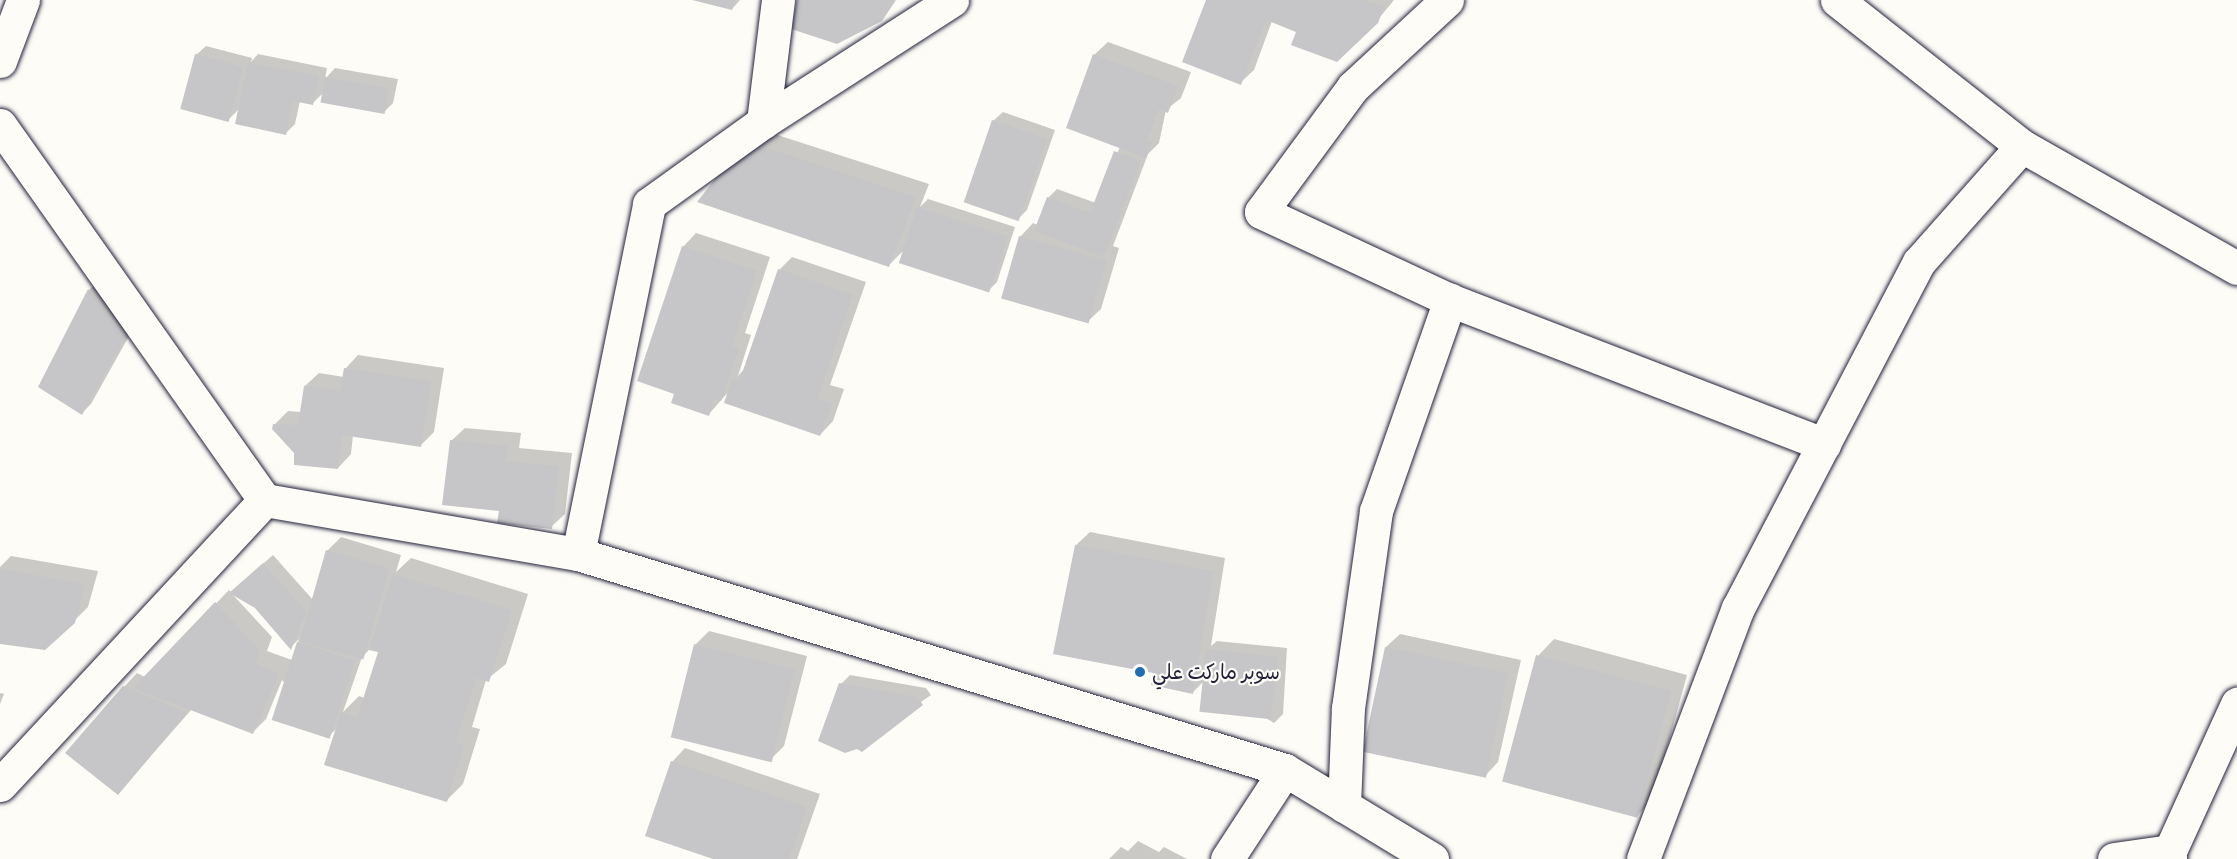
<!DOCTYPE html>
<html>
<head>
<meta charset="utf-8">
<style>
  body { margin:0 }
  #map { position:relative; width:2237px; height:859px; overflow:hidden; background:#fdfcf7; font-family:Itim,"Playpen Sans Arabic",sans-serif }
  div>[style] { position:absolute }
  .shadow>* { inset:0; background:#0003 }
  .building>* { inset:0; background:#c6c6c8; transform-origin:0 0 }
  .roads { filter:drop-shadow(0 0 2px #22223b) drop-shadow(0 0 2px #22223b) }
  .minor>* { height:33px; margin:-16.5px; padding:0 16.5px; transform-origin:16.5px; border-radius:16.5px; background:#fdfcf7 }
  .dots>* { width:16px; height:16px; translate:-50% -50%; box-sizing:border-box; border:3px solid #fdfcf7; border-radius:50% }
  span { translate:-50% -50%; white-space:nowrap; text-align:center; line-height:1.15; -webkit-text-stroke:4.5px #fdfcf7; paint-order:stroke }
  .poi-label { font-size:20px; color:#22223b }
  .left { translate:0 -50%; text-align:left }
</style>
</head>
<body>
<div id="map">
  <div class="shadow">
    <div style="clip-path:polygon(695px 0,740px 0,732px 9px)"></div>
    <div style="clip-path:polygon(1208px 0,1394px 0,1376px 22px,1298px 31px,1272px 21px,1254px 70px,1240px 83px)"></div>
    <div style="clip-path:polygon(1108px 42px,1191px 72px,1181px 98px,1166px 110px,1159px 143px,1148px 154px,1113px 246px,1119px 248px,1101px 309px,1087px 322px,1020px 237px,1033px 223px,1038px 225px,1048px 198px,1057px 189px,1096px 203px,1120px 147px,1094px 55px)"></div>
    <div style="clip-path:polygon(206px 46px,252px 58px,251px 62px,258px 54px,327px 68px,325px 79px,335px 68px,398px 79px,393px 103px,384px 112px,323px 93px,313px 103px,300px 101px,295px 124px,286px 133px,240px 108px,228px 120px,196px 55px)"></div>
    <div style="clip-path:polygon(1003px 112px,1055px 130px,1027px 210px,1018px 219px,993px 121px)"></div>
    <div style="clip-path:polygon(759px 129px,929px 184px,920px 207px,928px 199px,1015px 227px,997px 282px,988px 291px,905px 249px,889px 265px,699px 201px)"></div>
    <div style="clip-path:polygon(696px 233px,770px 257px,745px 333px,751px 335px,738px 376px,745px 368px,779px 270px,792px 257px,866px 282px,830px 385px,844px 389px,833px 421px,820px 435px,730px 390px,709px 414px,676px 393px,683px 247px)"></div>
    <div style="clip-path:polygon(98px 281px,133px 329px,91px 404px,82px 413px,40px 387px,89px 290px)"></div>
    <div style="clip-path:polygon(358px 355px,444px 368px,434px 432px,421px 445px,353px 435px,351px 454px,338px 468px,295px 452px,274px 425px,288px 411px,301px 412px,305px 386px,319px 373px,344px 377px,345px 369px)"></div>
    <div style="clip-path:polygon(465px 428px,521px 433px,519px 448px,572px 453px,565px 514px,551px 527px,501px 509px,451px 441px)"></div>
    <div style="clip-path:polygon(1090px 532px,1225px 558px,1211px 646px,1217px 641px,1287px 648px,1283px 714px,1274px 723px,1205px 680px,1193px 692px,1155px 672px,1076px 545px)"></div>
    <div style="clip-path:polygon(evenodd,341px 537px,401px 555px,396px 572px,411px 558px,528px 594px,506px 664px,486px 680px,472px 727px,480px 729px,463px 784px,446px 801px,337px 728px,328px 737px,282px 680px,266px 719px,253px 732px,192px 709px,118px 793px,124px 687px,137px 673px,145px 677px,229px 590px,231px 592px,273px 555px,313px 600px,328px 550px,341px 537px,232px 594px,256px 606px,291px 647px,299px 639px,292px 660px,267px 651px,272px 637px,232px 594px,341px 537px,370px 649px,379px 651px,365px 698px,359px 696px,343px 712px,362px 657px,370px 649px)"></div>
    <div style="clip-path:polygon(11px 556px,98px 571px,88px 607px,74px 621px,0 643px,0 567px)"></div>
    <div style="clip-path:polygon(709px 631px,807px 656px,784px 746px,770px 760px,673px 736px,696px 644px)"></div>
    <div style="clip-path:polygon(1400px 634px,1521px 660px,1498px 762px,1485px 776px,1386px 647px)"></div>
    <div style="clip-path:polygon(1554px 639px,1687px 675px,1653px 799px,1637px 816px,1538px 656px)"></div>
    <div style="clip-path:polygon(850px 675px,926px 688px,931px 695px,857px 747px,841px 684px)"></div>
    <div style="clip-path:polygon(0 693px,4px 694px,0 704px)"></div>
    <div style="clip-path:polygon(685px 748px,820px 794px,797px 859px,718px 859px,672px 762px)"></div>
    <div style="clip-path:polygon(1138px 841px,1159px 852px,1164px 847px,1187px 859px,1109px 859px,1121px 847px,1128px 851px)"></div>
  </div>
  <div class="building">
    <div style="clip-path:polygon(692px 0,735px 0,732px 10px)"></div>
    <div style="clip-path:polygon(797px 0,896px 0,882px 21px,837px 44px,791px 29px)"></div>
    <div style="clip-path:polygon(1206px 0,1363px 0,1384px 7px,1378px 23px,1337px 62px,1291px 45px,1296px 32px,1266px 20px,1241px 85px,1182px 62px)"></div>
    <div style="left:195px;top:54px;width:50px;height:57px;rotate:15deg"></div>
    <div style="clip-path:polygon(1093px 54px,1178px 86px,1168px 113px,1159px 109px,1147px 141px,1152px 143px,1146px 158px,1066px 128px)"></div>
    <div style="clip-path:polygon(248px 63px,319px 76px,313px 105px,293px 101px,286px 135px,235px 124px)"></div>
    <div style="left:325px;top:77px;width:65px;height:26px;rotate:10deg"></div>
    <div style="left:992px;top:120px;width:58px;height:87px;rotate:19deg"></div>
    <div style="clip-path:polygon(745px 141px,916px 197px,889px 267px,697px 202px)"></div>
    <div style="clip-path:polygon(1114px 151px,1141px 161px,1104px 257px,1034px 231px,1047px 197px,1090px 213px)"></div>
    <div style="left:917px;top:207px;width:95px;height:59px;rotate:18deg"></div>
    <div style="left:1019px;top:236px;width:91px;height:65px;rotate:16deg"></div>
    <div style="clip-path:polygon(682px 246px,757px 271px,732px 346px,739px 348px,721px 401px,714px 399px,709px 416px,671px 403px,674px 394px,637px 381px)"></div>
    <div style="clip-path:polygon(778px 269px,853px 295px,818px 398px,832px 403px,820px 436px,724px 403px,732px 379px,739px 382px)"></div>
    <div style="clip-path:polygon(88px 289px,125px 339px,82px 415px,38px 387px)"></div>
    <div style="clip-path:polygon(344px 368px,431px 381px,421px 447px,342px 435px,338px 469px,294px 465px,294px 453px,272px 429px,273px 424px,298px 425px,304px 386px,340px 391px)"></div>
    <div style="clip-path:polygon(450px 440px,508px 446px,506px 461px,559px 466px,552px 529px,497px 523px,499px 511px,442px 505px)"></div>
    <div style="clip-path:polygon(1075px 545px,1213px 571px,1193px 694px,1151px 685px,1153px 673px,1053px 654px)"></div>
    <div style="left:326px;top:550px;width:66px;height:95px;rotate:16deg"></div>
    <div style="clip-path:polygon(263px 563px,306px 612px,291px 650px,255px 608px,229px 593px)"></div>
    <div style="clip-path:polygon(0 569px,85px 584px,75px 623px,45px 650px,0 644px)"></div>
    <div style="clip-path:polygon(393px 574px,512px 610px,489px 682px,476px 678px,456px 743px,464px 746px,447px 802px,324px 765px,341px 712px,357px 718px,378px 652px,369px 650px)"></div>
    <div style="clip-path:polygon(215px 602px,260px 651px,255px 664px,279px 673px,253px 734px,133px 688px)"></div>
    <div style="left:297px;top:642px;width:61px;height:82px;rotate:18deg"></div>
    <div style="left:694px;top:644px;width:104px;height:96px;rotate:14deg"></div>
    <div style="left:1385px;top:647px;width:126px;height:107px;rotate:12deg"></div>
    <div style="left:1206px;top:649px;width:72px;height:63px;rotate:6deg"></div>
    <div style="left:1536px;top:655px;width:140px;height:131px;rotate:15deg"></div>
    <div style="clip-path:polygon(839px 683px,917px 697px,923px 705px,862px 752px,857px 749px,845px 753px,818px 741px)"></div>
    <div style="clip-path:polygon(123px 686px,187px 713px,118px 795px,65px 753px)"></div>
    <div style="clip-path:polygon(671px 761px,807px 807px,789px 859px,713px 859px,645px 836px)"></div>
  </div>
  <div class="roads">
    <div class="minor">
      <div style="left:1447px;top:0;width:128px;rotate:137.2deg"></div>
      <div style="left:1353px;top:87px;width:155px;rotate:126.4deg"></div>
      <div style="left:1261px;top:212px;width:208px;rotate:25deg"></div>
      <div style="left:1450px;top:300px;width:401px;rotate:21.1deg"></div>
      <div style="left:1837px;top:0;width:236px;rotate:38.3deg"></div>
      <div style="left:2022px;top:146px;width:247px;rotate:29.6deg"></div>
      <div style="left:0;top:61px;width:65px;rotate:-69.3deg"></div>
      <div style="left:763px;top:122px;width:123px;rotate:-83deg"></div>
      <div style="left:0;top:125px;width:459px;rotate:54.8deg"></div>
      <div style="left:578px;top:554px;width:357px;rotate:-78.5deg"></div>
      <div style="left:649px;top:204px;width:140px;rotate:-35.7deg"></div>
      <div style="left:763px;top:122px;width:225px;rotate:-32.8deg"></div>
      <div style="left:0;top:785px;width:389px;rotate:-47.1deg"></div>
      <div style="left:265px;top:500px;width:318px;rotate:9.8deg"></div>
      <div style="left:578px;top:554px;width:739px;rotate:16.99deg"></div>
      <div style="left:1285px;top:770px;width:172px;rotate:31.2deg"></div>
      <div style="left:1344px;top:806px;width:98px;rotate:-87.7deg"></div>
      <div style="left:1348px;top:708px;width:199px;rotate:-81.9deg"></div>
      <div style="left:1376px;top:511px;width:224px;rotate:-70.7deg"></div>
      <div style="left:1227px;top:859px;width:106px;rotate:-56.9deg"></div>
      <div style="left:1643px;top:859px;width:268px;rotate:-69.3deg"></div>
      <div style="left:1738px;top:608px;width:390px;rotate:-62.4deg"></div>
      <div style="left:1919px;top:262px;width:155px;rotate:-48.4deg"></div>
      <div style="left:2114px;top:859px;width:57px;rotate:-8.1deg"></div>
      <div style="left:2170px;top:859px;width:8px;rotate:-90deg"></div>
      <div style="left:2170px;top:851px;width:162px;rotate:-65.5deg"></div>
    </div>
  </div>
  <div class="dots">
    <div style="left:1140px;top:672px;background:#1f6fb2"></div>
  </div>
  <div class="poi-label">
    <span class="left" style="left:1152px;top:672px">سوبر ماركت علي</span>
  </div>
</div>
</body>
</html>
